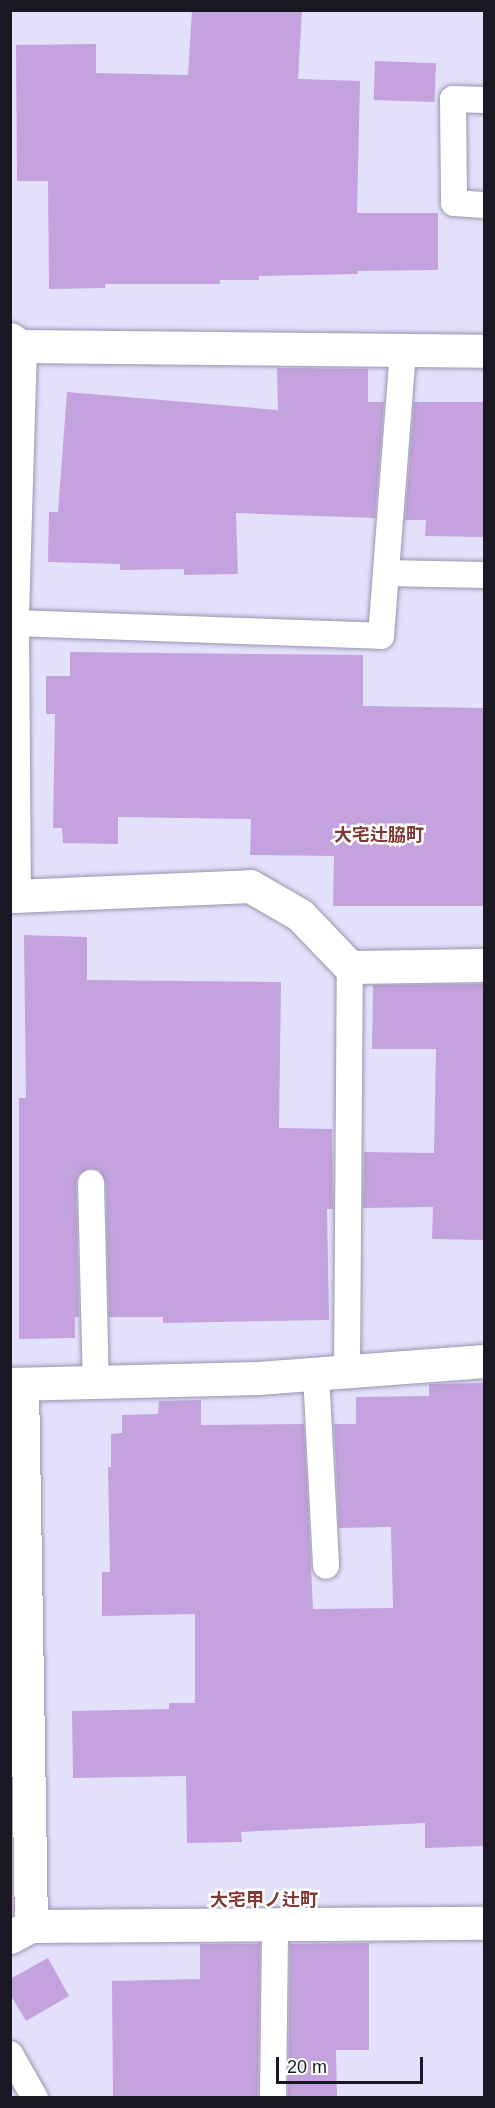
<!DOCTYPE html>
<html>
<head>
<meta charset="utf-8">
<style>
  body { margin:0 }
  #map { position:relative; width:495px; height:2108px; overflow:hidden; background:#e3e0fb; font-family:Helvetica,"Noto Sans JP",sans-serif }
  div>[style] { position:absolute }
  .green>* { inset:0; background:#f5c3f1 }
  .building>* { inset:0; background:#c3a2de; transform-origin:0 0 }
  .roads { filter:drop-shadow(0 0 2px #9895ae) drop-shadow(0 0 2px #9895ae) }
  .service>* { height:26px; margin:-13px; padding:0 13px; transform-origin:13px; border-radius:13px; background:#fff }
  .minor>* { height:33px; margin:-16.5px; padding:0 16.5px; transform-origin:16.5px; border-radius:16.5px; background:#fff }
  span { translate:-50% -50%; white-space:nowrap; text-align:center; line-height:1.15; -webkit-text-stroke:5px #fff; paint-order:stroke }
  .neighbourhood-label { font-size:18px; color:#803933; font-weight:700 }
  .frame { position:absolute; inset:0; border:12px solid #191721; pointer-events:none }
  .scale { position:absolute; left:276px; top:2057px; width:147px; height:27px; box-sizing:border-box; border:3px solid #191721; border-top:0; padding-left:8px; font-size:18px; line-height:21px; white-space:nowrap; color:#191721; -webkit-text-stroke:4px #fff; paint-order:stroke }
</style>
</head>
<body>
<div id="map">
  <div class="green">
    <div style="clip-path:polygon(11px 1726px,19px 1905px,11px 1916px)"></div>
  </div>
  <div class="building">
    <div style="clip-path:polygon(192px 10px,302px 10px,298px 79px,360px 81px,357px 213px,438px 213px,438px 270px,357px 271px,358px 274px,259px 276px,259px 280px,220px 280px,220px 284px,105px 284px,105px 288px,49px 289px,48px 181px,17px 181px,16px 45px,96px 44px,96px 73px,188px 75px)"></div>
    <div style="left:375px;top:61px;width:61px;height:39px;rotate:2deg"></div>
    <div style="clip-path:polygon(277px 368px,368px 369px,368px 402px,384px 402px,375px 518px,236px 513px,238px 574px,184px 575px,184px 569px,120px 570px,120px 564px,48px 562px,49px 512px,58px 512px,67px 392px,278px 410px)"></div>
    <div style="clip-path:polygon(414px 402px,484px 402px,484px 537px,425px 536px,426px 520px,405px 520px)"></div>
    <div style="clip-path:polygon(70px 652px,363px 655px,363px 706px,484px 708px,484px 906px,333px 906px,334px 856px,250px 855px,251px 819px,118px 817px,118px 844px,63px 843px,62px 828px,53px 828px,55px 714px,46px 714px,46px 676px,70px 676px)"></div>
    <div style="clip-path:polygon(24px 935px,87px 937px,87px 980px,281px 982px,279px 1128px,332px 1129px,333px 1209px,327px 1209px,329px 1320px,163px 1323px,163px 1317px,109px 1317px,106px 1183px,99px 1170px,90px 1168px,78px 1175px,76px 1183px,79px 1317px,75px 1317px,75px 1338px,19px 1339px,19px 1098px,26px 1098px)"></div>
    <div style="clip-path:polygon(484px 984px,484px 1240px,432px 1239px,433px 1207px,363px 1208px,364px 1152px,434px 1153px,436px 1049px,372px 1049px,373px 985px)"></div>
    <div style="clip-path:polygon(484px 1383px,484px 1846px,425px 1848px,425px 1823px,241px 1832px,242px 1842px,187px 1843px,186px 1776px,73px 1778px,72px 1711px,169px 1709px,169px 1703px,195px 1703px,195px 1614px,102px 1616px,102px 1572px,110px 1572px,108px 1467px,111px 1467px,111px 1434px,122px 1433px,122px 1415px,158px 1414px,159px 1401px,201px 1400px,201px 1425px,304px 1424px,313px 1609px,393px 1608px,391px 1527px,339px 1528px,334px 1424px,356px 1424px,356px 1397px,429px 1396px,429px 1384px)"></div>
    <div style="clip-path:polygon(369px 1943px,369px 2050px,336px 2050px,337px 2097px,288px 2097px,290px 1944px)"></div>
    <div style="clip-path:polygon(200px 1944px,260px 1944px,258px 2097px,113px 2097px,112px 1981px,200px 1979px)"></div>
    <div style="clip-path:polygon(48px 1958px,69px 1996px,26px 2021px,10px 1994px,10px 1979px)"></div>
  </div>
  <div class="roads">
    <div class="service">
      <div style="left:484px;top:100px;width:31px;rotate:-178deg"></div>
      <div style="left:453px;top:99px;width:104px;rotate:89.4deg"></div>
      <div style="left:454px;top:203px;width:30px;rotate:4deg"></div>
      <div style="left:386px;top:573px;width:98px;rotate:1.2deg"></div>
      <div style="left:12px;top:623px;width:369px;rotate:2deg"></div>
      <div style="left:381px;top:636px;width:287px;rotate:-85.6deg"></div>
      <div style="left:91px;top:1183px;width:199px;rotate:88.6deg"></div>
      <div style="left:347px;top:1371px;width:404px;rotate:-89.6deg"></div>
      <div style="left:316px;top:1374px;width:192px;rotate:87deg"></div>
      <div style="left:10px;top:2054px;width:51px;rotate:60.4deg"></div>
      <div style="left:273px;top:2098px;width:173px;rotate:-89.3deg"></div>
    </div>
    <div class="minor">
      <div style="left:10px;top:339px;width:12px;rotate:35deg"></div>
      <div style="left:20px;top:346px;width:464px;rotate:0.6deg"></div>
      <div style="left:20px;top:346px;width:277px;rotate:91.7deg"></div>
      <div style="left:12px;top:623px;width:273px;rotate:89.6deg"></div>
      <div style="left:14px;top:896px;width:236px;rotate:-2.4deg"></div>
      <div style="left:250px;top:886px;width:58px;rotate:30.1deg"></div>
      <div style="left:300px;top:915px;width:72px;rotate:46.1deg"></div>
      <div style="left:350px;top:967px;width:134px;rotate:-0.9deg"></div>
      <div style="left:10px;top:1384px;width:248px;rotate:-1.4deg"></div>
      <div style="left:258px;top:1378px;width:227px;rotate:-4.3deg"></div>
      <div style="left:31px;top:1926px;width:453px;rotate:-0.4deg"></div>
      <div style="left:10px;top:1937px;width:24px;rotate:-28deg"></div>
      <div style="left:31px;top:1926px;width:542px;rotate:-90.95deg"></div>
    </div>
  </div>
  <div class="neighbourhood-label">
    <span style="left:379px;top:835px">大宅辻脇町</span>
    <span style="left:264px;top:1900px">大宅甲ノ辻町</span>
  </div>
  <div class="frame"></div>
  <div class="scale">20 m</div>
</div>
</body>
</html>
